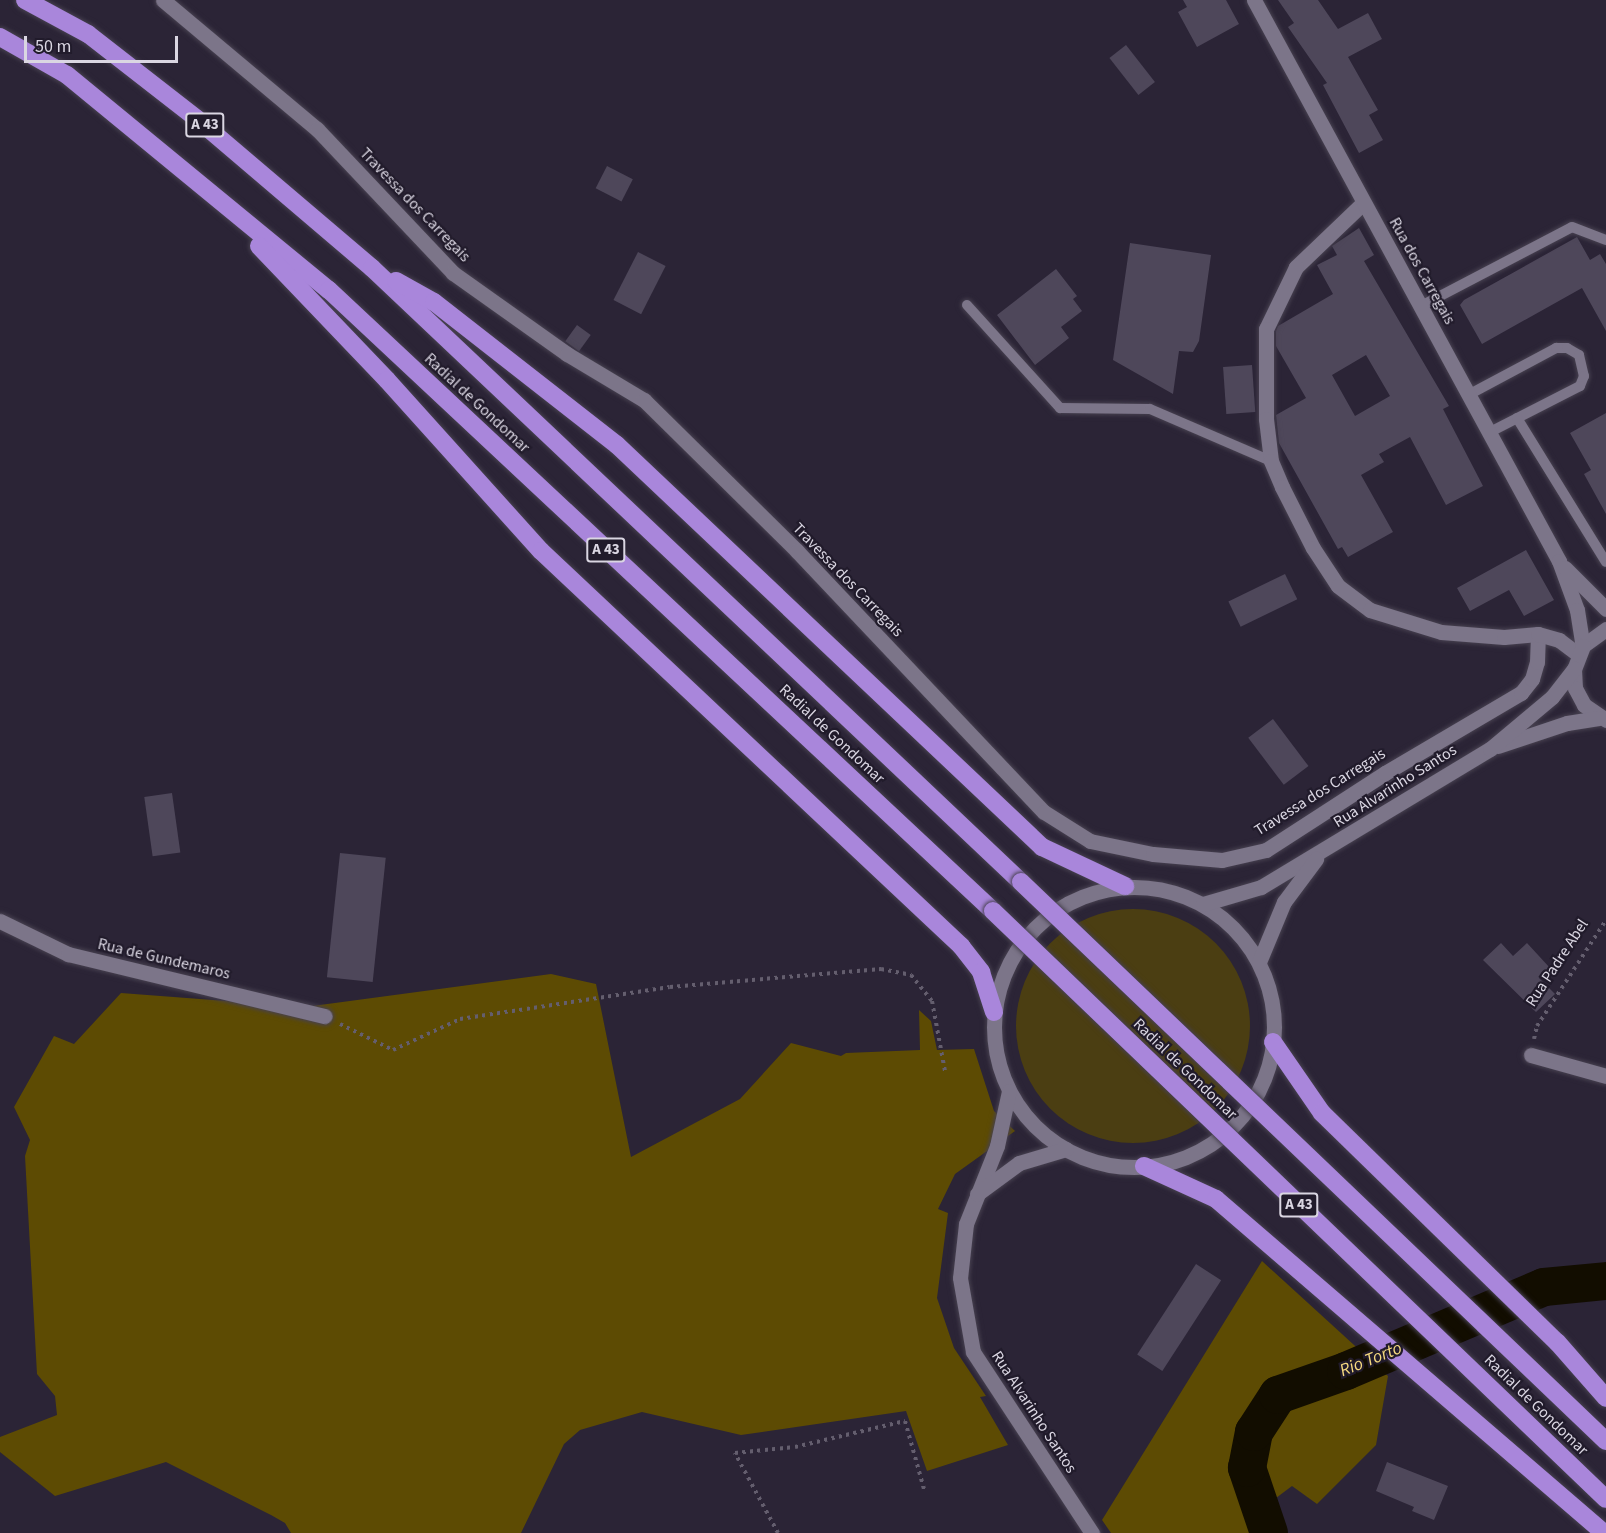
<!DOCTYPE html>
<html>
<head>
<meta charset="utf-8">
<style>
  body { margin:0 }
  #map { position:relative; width:1606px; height:1533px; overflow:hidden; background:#2b2436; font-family:"Source Sans 3",sans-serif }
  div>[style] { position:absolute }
  .green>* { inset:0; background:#4b3e12 }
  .round { border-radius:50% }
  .forest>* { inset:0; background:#5d4b03 }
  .river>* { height:38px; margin:-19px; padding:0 19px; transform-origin:19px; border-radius:19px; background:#120d00 }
  .building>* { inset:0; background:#4e475a; transform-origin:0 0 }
  .path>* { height:4px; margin-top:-2px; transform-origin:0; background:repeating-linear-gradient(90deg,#645e6e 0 3px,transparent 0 7.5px) }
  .roads { filter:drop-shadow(0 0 2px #474150) drop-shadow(0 0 2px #474150) }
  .service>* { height:10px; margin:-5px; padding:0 5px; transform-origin:5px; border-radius:5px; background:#7c7589 }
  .minor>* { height:15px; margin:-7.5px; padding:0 7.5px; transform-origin:7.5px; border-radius:7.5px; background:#7c7589 }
  .tertiary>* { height:15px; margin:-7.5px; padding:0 7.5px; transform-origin:7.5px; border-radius:7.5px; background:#7c7589 }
  .tertiary>.ring { margin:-7.5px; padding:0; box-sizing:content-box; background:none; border:15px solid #7c7589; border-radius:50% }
  .motorway>* { height:18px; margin:-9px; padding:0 9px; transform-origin:9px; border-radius:9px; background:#a986db }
  .bridges { filter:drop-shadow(0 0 2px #474150) drop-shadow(0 0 2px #474150) }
  .motorway-bridge>* { height:18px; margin:-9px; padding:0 9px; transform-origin:9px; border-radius:9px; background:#a986db }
  span { translate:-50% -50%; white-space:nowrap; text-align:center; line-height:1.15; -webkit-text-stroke:4.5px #211b2b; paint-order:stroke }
  .shield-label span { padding:2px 4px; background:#211b2b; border:2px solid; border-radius:4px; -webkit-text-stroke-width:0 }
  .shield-label { font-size:15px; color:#dad6e2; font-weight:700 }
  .street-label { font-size:16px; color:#dad6e2 }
  .water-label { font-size:18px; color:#f5d97f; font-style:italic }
  .scale { position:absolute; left:24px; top:36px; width:154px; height:27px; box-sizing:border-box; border:3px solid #dad6e2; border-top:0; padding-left:8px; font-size:18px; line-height:21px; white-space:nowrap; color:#dad6e2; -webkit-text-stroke:4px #211b2b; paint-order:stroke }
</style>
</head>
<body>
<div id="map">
  <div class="green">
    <div class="round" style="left:1016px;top:909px;width:234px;height:234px"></div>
  </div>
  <div class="forest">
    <div style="clip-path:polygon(551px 974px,596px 984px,631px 1157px,740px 1099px,791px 1043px,841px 1056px,846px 1053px,920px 1050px,919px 1010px,931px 1021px,937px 1050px,974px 1049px,994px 1111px,1015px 1131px,955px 1174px,938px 1209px,948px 1213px,937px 1298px,954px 1348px,986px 1396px,980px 1397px,1008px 1445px,927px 1471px,906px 1411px,741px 1435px,642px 1412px,580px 1430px,564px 1444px,521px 1533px,291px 1533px,285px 1523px,271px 1515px,166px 1462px,55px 1496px,0 1452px,0 1437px,57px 1415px,55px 1396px,37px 1374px,25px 1156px,30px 1140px,14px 1107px,54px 1036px,74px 1044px,121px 993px,305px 1007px)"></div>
    <div style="clip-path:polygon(1262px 1261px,1388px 1376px,1376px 1445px,1317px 1504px,1292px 1486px,1276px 1498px,1249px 1495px,1260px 1533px,1111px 1533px,1102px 1520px)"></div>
  </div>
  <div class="river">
    <div style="left:1269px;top:1533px;width:69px;rotate:-108.7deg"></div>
    <div style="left:1247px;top:1468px;width:37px;rotate:-79deg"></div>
    <div style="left:1254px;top:1432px;width:44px;rotate:-57deg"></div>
    <div style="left:1278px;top:1395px;width:72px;rotate:-19.4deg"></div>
    <div style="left:1346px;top:1371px;width:215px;rotate:-23deg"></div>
    <div style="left:1544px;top:1287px;width:62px;rotate:-5.5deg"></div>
  </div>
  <div class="building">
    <div style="clip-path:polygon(1183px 0,1226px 0,1239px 24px,1197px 47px,1178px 12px,1187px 7px)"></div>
    <div style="clip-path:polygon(1278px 0,1318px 0,1338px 29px,1368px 13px,1382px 39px,1348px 57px,1378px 110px,1369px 115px,1383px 140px,1359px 153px,1323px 85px,1327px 83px,1288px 27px,1294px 23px)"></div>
    <div style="left:1126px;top:45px;width:47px;height:21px;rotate:52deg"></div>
    <div style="left:607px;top:166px;width:29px;height:25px;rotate:27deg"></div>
    <div style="clip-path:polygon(evenodd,1359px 228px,1374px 255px,1364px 261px,1449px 406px,1443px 409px,1483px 486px,1446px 505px,1410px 437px,1379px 454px,1384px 462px,1361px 475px,1393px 532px,1348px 557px,1342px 547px,1338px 549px,1279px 443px,1276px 415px,1306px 398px,1276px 346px,1276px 331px,1278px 326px,1333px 294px,1317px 265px,1337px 255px,1332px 246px,1359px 228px,1366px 355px,1390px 396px,1355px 416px,1332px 375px,1366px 355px)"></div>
    <div style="clip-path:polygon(1577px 237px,1590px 260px,1600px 254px,1606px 264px,1606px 331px,1582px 288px,1482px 344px,1460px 305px,1464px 300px)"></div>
    <div style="clip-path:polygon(1130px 243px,1211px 255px,1199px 341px,1193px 352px,1179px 351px,1173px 394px,1113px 360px)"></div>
    <div style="left:638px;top:252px;width:31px;height:54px;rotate:27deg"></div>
    <div style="clip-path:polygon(1056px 269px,1077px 296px,1073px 299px,1082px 311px,1061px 327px,1069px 338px,1035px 365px,997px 315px)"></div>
    <div style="left:577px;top:325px;width:17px;height:20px;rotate:36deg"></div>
    <div style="left:1252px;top:365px;width:47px;height:29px;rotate:86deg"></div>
    <div style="clip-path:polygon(1606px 413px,1606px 514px,1584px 474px,1591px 470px,1570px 433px)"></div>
    <div style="clip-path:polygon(1526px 550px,1554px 600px,1524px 616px,1509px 590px,1470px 611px,1457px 588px)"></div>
    <div style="left:1285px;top:574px;width:28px;height:63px;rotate:64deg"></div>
    <div style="left:1273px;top:719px;width:59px;height:31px;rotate:53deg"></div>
    <div style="left:172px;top:793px;width:60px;height:28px;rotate:82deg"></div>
    <div style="left:340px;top:853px;width:46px;height:125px;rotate:6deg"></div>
    <div style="clip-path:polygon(1501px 943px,1513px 956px,1527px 943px,1550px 968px,1539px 978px,1555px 994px,1536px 1012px,1483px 960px)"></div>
    <div style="left:1196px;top:1264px;width:30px;height:108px;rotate:33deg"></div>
    <div style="clip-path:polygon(1387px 1462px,1448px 1486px,1434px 1520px,1412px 1511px,1414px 1507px,1376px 1491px)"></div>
  </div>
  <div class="path">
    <div style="left:340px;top:1024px;width:59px;rotate:26.1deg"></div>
    <div style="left:393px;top:1050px;width:74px;rotate:-24.8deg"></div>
    <div style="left:460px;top:1019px;width:212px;rotate:-8.7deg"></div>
    <div style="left:670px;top:987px;width:212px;rotate:-4.9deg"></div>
    <div style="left:881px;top:969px;width:31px;rotate:11deg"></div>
    <div style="left:911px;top:975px;width:33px;rotate:51deg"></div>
    <div style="left:932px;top:1001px;width:71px;rotate:79.5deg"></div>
    <div style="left:1534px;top:1039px;width:13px;rotate:-77deg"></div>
    <div style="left:1537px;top:1026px;width:126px;rotate:-56.9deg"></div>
    <div style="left:778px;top:1533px;width:91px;rotate:-118.3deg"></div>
    <div style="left:735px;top:1453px;width:60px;rotate:-5.7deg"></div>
    <div style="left:795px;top:1447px;width:113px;rotate:-13.3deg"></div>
    <div style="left:905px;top:1421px;width:71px;rotate:74.4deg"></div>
  </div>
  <div class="roads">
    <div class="service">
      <div style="left:967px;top:305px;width:139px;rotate:47.9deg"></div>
      <div style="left:1060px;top:408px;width:90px;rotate:0.6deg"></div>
      <div style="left:1150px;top:409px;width:132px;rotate:23.3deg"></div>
      <div style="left:1421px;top:306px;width:170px;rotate:-27.6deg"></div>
      <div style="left:1572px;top:227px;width:36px;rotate:21deg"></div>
      <div style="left:1470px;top:394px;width:98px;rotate:-28.1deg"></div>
      <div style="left:1556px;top:348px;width:11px"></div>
      <div style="left:1567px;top:348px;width:14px;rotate:30deg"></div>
      <div style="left:1579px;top:355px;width:22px;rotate:77deg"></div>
      <div style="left:1584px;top:376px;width:11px;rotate:112deg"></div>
      <div style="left:1580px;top:386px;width:101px;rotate:152.9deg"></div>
      <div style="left:1517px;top:418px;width:169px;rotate:58.3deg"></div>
    </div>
    <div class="minor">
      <div style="left:163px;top:0;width:201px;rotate:40deg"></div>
      <div style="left:317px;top:129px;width:198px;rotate:46.6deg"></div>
      <div style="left:453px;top:273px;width:140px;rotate:35.4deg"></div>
      <div style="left:567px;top:354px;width:90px;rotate:30.9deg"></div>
      <div style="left:644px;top:400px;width:215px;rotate:44.6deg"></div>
      <div style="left:797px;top:551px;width:359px;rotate:46.6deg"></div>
      <div style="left:1044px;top:812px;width:54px;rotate:32.2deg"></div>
      <div style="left:1090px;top:841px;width:64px;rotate:11.7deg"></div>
      <div style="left:1153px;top:854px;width:69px;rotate:5deg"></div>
      <div style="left:1222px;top:860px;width:45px;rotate:-12.8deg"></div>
      <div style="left:1266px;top:850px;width:142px;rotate:-32.9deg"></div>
      <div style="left:1385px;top:773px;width:158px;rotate:-30.5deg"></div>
      <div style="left:1521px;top:693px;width:18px;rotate:-52deg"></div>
      <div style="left:1532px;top:679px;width:18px;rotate:-74deg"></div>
      <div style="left:1537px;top:662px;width:28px;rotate:-88deg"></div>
      <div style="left:1363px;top:203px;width:93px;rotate:136.3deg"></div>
      <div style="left:1296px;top:267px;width:69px;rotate:115.8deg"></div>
      <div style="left:1266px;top:329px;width:90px;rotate:90deg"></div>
      <div style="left:1266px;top:419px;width:42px;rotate:83.2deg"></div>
      <div style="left:1271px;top:461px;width:28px;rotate:67deg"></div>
      <div style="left:1282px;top:487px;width:68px;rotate:63.1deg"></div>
      <div style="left:1313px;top:548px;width:45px;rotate:56.7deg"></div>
      <div style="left:1338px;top:586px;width:40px;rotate:37deg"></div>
      <div style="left:1370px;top:610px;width:74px;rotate:17.2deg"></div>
      <div style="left:1441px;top:632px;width:63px;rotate:4.5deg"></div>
      <div style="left:1504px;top:637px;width:34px;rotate:-5deg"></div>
      <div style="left:1538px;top:634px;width:22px;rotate:16deg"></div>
      <div style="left:1559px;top:640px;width:25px;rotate:37deg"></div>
      <div style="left:0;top:921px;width:76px;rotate:25.9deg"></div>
      <div style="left:68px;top:954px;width:264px;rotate:13.6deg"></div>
      <div style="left:1531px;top:1055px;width:78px;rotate:15.6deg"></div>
    </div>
    <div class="tertiary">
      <div style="left:1254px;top:0;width:639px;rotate:61.47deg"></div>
      <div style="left:1559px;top:561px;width:52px;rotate:69.8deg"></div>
      <div style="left:1577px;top:610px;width:36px;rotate:81deg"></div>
      <div style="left:1565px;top:568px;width:58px;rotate:45deg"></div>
      <div style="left:1606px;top:629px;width:29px;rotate:144deg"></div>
      <div style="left:1583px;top:646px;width:25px;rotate:111deg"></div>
      <div style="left:1574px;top:669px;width:19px;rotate:87deg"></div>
      <div style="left:1575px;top:688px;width:19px;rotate:62deg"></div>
      <div style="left:1584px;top:705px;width:27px;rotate:34deg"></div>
      <div style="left:1498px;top:746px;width:73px;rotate:-18.4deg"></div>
      <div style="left:1567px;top:723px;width:32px;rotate:-9deg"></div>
      <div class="ring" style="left:994px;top:887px;width:265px;height:265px"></div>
      <div style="left:1203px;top:904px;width:60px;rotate:-16.3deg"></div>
      <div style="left:1261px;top:887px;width:267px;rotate:-31.1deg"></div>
      <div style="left:1490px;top:749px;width:81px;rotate:-40deg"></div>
      <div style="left:1552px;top:697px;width:36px;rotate:-52deg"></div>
      <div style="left:1259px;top:962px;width:65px;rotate:-67.4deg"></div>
      <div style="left:1284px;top:902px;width:54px;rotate:-53.3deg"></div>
      <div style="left:1009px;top:1091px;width:56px;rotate:102.3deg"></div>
      <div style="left:997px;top:1146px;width:84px;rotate:111.7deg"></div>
      <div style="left:966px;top:1224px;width:54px;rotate:96.3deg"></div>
      <div style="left:960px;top:1278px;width:75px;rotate:80deg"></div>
      <div style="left:973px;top:1352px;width:217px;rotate:56.7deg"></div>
      <div style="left:977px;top:1194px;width:52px;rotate:-36.4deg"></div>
      <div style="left:1019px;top:1163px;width:49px;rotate:-16.6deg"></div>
    </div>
    <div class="motorway">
      <div style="left:25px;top:0;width:72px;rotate:28.4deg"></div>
      <div style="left:88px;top:34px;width:138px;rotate:37.9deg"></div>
      <div style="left:197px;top:119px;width:230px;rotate:40.4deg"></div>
      <div style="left:372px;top:268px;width:893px;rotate:43.41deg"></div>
      <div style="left:0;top:37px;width:77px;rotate:29.6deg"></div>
      <div style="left:67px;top:75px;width:339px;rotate:39.4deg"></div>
      <div style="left:329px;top:290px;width:909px;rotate:43.08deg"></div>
      <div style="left:259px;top:246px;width:185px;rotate:46.3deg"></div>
      <div style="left:387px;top:380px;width:230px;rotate:48deg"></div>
      <div style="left:541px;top:551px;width:577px;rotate:43.24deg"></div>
      <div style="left:961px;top:946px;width:33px;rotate:52deg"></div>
      <div style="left:981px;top:972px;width:42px;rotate:72deg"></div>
      <div style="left:396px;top:281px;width:43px;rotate:28.9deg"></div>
      <div style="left:434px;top:302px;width:232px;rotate:38deg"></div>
      <div style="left:617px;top:445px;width:585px;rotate:43.41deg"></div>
      <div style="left:1042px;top:847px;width:92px;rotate:25.2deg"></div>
      <div style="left:1273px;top:1042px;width:86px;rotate:55.4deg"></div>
      <div style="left:1322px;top:1113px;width:328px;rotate:44.3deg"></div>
      <div style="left:1557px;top:1342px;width:74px;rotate:48.8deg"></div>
      <div style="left:1144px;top:1166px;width:79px;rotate:24.6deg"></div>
      <div style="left:1216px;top:1199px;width:512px;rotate:40.72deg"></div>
    </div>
  </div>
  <div class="bridges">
    <div class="motorway-bridge">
      <div style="left:1021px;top:882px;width:809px;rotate:43.7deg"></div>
      <div style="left:993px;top:911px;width:849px;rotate:43.81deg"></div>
    </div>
  </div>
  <div class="shield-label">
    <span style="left:205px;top:125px">A 43</span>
    <span style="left:606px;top:550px">A 43</span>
    <span style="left:1299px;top:1205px">A 43</span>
  </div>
  <div class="street-label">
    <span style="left:415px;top:205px;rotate:46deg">Travessa dos Carregais</span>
    <span style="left:1422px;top:271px;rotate:61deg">Rua dos Carregais</span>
    <span style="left:477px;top:403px;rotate:43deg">Radial de Gondomar</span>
    <span style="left:848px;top:580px;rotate:46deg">Travessa dos Carregais</span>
    <span style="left:832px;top:734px;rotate:43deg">Radial de Gondomar</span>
    <span style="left:1395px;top:786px;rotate:-32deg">Rua Alvarinho Santos</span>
    <span style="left:1320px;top:792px;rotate:-32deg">Travessa dos Carregais</span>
    <span style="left:164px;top:959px;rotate:13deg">Rua de Gundemaros</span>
    <span style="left:1557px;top:963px;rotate:-57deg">Rua Padre Abel</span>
    <span style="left:1185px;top:1069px;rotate:44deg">Radial de Gondomar</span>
    <span style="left:1536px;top:1405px;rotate:44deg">Radial de Gondomar</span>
    <span style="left:1034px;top:1412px;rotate:57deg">Rua Alvarinho Santos</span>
  </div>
  <div class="water-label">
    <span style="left:1371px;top:1360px;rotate:-22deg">Rio Torto</span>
  </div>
  <div class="scale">50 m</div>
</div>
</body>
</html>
